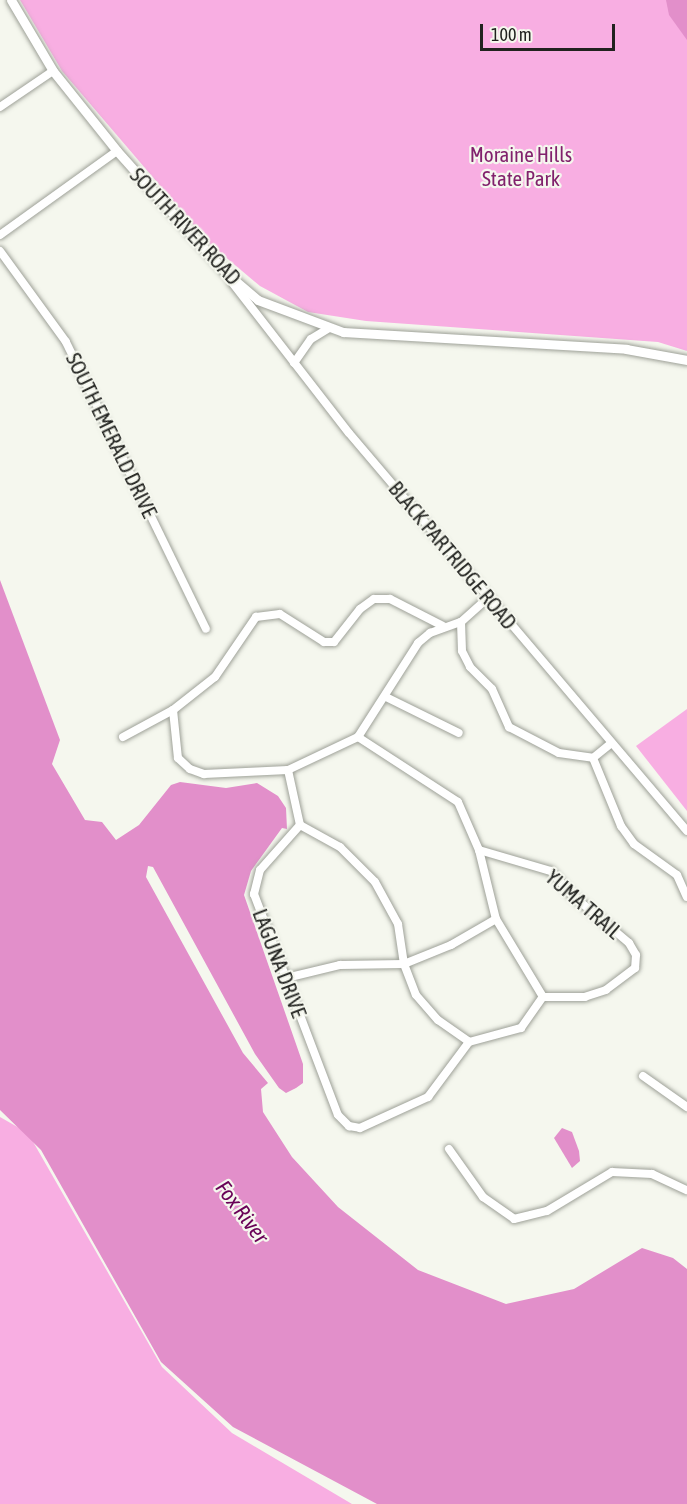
<!DOCTYPE html>
<html>
<head>
<meta charset="utf-8">
<style>
  body { margin:0 }
  #map { position:relative; width:687px; height:1504px; overflow:hidden; background:#f5f7ee; font-family:"Asap Condensed",sans-serif }
  div>[style] { position:absolute }
  .green>* { inset:0; background:#f8aee2 }
  .water>* { inset:0; background:#e28fca }
  .roads { filter:drop-shadow(0 0 2px #9ea198) drop-shadow(0 0 2px #9ea198) }
  .minor>* { height:8px; margin:-4px; padding:0 4px; transform-origin:4px; border-radius:4px; background:#fff }
  .tertiary>* { height:9px; margin:-4.5px; padding:0 4.5px; transform-origin:4.5px; border-radius:4.5px; background:#fff }
  span { translate:-50% -50%; white-space:nowrap; text-align:center; line-height:1.15; -webkit-text-stroke:4.5px #f5f7ee; paint-order:stroke }
  .park-label { font-size:21px; color:#81216c }
  .street-label { font-size:21px; color:#21221f }
  .water-label { font-size:22px; color:#690257; font-style:italic }
  .scale { position:absolute; left:480px; top:24px; width:135px; height:27px; box-sizing:border-box; border:3px solid #21221f; border-top:0; padding-left:8px; font-size:18px; line-height:21px; white-space:nowrap; color:#21221f; -webkit-text-stroke:4px #f5f7ee; paint-order:stroke }
</style>
</head>
<body>
<div id="map">
  <div class="green">
    <div style="clip-path:polygon(20px 0,687px 0,687px 351px,658px 342px,366px 321px,308px 312px,260px 286px,210px 244px,62px 71px)"></div>
    <div style="clip-path:polygon(687px 709px,687px 811px,636px 746px)"></div>
    <div style="clip-path:polygon(0 1117px,28px 1133px,162px 1367px,232px 1433px,352px 1504px,0 1504px)"></div>
  </div>
  <div class="water">
    <div style="clip-path:polygon(666px 0,687px 0,687px 40px,669px 15px)"></div>
    <div style="clip-path:polygon(0 580px,60px 740px,52px 764px,85px 820px,102px 822px,116px 840px,139px 825px,171px 785px,180px 782px,226px 788px,257px 783px,278px 796px,286px 808px,287px 829px,282px 828px,251px 871px,244px 895px,303px 1064px,303px 1083px,296px 1088px,286px 1093px,279px 1088px,255px 1054px,153px 867px,148px 866px,146px 877px,243px 1053px,268px 1083px,261px 1089px,263px 1112px,292px 1157px,338px 1207px,418px 1270px,506px 1304px,574px 1289px,642px 1248px,673px 1258px,687px 1269px,687px 1504px,377px 1504px,233px 1427px,161px 1362px,41px 1150px,0 1110px)"></div>
    <div style="clip-path:polygon(562px 1128px,572px 1132px,579px 1151px,580px 1161px,572px 1168px,554px 1138px)"></div>
  </div>
  <div class="roads">
    <div class="minor">
      <div style="left:0;top:107px;width:64px;rotate:-34.2deg"></div>
      <div style="left:0;top:235px;width:144px;rotate:-35.7deg"></div>
      <div style="left:0;top:251px;width:112px;rotate:54deg"></div>
      <div style="left:66px;top:342px;width:319px;rotate:64deg"></div>
      <div style="left:231px;top:281px;width:192px;rotate:52.2deg"></div>
      <div style="left:349px;top:433px;width:522px;rotate:49.66deg"></div>
      <div style="left:294px;top:363px;width:29px;rotate:-55deg"></div>
      <div style="left:311px;top:339px;width:21px;rotate:-31deg"></div>
      <div style="left:461px;top:622px;width:29px;rotate:88deg"></div>
      <div style="left:462px;top:651px;width:18px;rotate:63deg"></div>
      <div style="left:470px;top:667px;width:31px;rotate:45deg"></div>
      <div style="left:492px;top:689px;width:42px;rotate:65.9deg"></div>
      <div style="left:509px;top:727px;width:56px;rotate:27.5deg"></div>
      <div style="left:559px;top:753px;width:34px;rotate:8deg"></div>
      <div style="left:593px;top:758px;width:74px;rotate:67.6deg"></div>
      <div style="left:621px;top:826px;width:22px;rotate:54deg"></div>
      <div style="left:634px;top:844px;width:53px;rotate:35.8deg"></div>
      <div style="left:677px;top:875px;width:24px;rotate:66deg"></div>
      <div style="left:386px;top:697px;width:81px;rotate:26.3deg"></div>
      <div style="left:173px;top:710px;width:48px;rotate:84.1deg"></div>
      <div style="left:178px;top:758px;width:16px;rotate:43deg"></div>
      <div style="left:190px;top:769px;width:15px;rotate:20deg"></div>
      <div style="left:204px;top:774px;width:84px;rotate:-2.7deg"></div>
      <div style="left:288px;top:770px;width:56px;rotate:77.7deg"></div>
      <div style="left:300px;top:825px;width:60px;rotate:131.6deg"></div>
      <div style="left:260px;top:870px;width:25px;rotate:104deg"></div>
      <div style="left:254px;top:894px;width:236px;rotate:69.2deg"></div>
      <div style="left:338px;top:1115px;width:16px;rotate:45deg"></div>
      <div style="left:349px;top:1126px;width:11px;rotate:10deg"></div>
      <div style="left:360px;top:1128px;width:75px;rotate:-24.5deg"></div>
      <div style="left:428px;top:1097px;width:69px;rotate:-53.3deg"></div>
      <div style="left:123px;top:737px;width:57px;rotate:-28.4deg"></div>
      <div style="left:173px;top:710px;width:53px;rotate:-38.2deg"></div>
      <div style="left:215px;top:677px;width:73px;rotate:-55.7deg"></div>
      <div style="left:256px;top:617px;width:24px;rotate:-7deg"></div>
      <div style="left:280px;top:614px;width:52px;rotate:32.5deg"></div>
      <div style="left:324px;top:642px;width:10px"></div>
      <div style="left:334px;top:642px;width:42px;rotate:-51.8deg"></div>
      <div style="left:360px;top:609px;width:17px;rotate:-36deg"></div>
      <div style="left:374px;top:599px;width:16px"></div>
      <div style="left:390px;top:599px;width:59px;rotate:27deg"></div>
      <div style="left:358px;top:737px;width:119px;rotate:33deg"></div>
      <div style="left:458px;top:802px;width:52px;rotate:66.4deg"></div>
      <div style="left:479px;top:850px;width:71px;rotate:76.2deg"></div>
      <div style="left:496px;top:919px;width:91px;rotate:58.9deg"></div>
      <div style="left:593px;top:758px;width:22px;rotate:-39deg"></div>
      <div style="left:288px;top:770px;width:77px;rotate:-25.2deg"></div>
      <div style="left:358px;top:737px;width:112px;rotate:-57.4deg"></div>
      <div style="left:418px;top:643px;width:16px;rotate:-40deg"></div>
      <div style="left:430px;top:633px;width:33px;rotate:-20deg"></div>
      <div style="left:461px;top:622px;width:36px;rotate:-42deg"></div>
      <div style="left:300px;top:825px;width:46px;rotate:28.8deg"></div>
      <div style="left:340px;top:847px;width:49px;rotate:45deg"></div>
      <div style="left:375px;top:882px;width:48px;rotate:61.3deg"></div>
      <div style="left:398px;top:924px;width:40px;rotate:81.5deg"></div>
      <div style="left:404px;top:964px;width:33px;rotate:69deg"></div>
      <div style="left:416px;top:995px;width:33px;rotate:49deg"></div>
      <div style="left:438px;top:1020px;width:38px;rotate:35deg"></div>
      <div style="left:479px;top:850px;width:75px;rotate:16.3deg"></div>
      <div style="left:551px;top:871px;width:30px;rotate:49deg"></div>
      <div style="left:571px;top:894px;width:76px;rotate:40.2deg"></div>
      <div style="left:629px;top:943px;width:14px;rotate:60deg"></div>
      <div style="left:636px;top:955px;width:13px;rotate:94deg"></div>
      <div style="left:635px;top:968px;width:36px;rotate:143deg"></div>
      <div style="left:606px;top:990px;width:22px;rotate:162deg"></div>
      <div style="left:585px;top:997px;width:42px;rotate:180deg"></div>
      <div style="left:286px;top:978px;width:56px;rotate:-13.5deg"></div>
      <div style="left:340px;top:965px;width:64px;rotate:-0.9deg"></div>
      <div style="left:404px;top:964px;width:51px;rotate:-22deg"></div>
      <div style="left:451px;top:945px;width:52px;rotate:-30deg"></div>
      <div style="left:469px;top:1042px;width:54px;rotate:-15.1deg"></div>
      <div style="left:521px;top:1028px;width:38px;rotate:-55deg"></div>
      <div style="left:643px;top:1076px;width:54px;rotate:35.2deg"></div>
      <div style="left:449px;top:1149px;width:59px;rotate:54.7deg"></div>
      <div style="left:483px;top:1197px;width:38px;rotate:35deg"></div>
      <div style="left:514px;top:1219px;width:34px;rotate:-14deg"></div>
      <div style="left:547px;top:1211px;width:76px;rotate:-31deg"></div>
      <div style="left:612px;top:1172px;width:40px;rotate:2.9deg"></div>
      <div style="left:652px;top:1174px;width:38px;rotate:25deg"></div>
    </div>
    <div class="tertiary">
      <div style="left:11px;top:0;width:82px;rotate:59.4deg"></div>
      <div style="left:53px;top:71px;width:102px;rotate:51.3deg"></div>
      <div style="left:117px;top:151px;width:162px;rotate:48.2deg"></div>
      <div style="left:225px;top:272px;width:43px;rotate:40.3deg"></div>
      <div style="left:258px;top:300px;width:91px;rotate:20.6deg"></div>
      <div style="left:343px;top:332px;width:284px;rotate:3.4deg"></div>
      <div style="left:626px;top:349px;width:62px;rotate:10.2deg"></div>
    </div>
  </div>
  <div class="park-label">
    <span style="left:521px;top:166px">Moraine Hills<br>State Park</span>
  </div>
  <div class="street-label">
    <span style="left:186px;top:226px;rotate:47deg">SOUTH RIVER ROAD</span>
    <span style="left:112px;top:435px;rotate:64deg">SOUTH EMERALD DRIVE</span>
    <span style="left:453px;top:555px;rotate:50deg">BLACK PARTRIDGE ROAD</span>
    <span style="left:584px;top:904px;rotate:41deg">YUMA TRAIL</span>
    <span style="left:280px;top:963px;rotate:69deg">LAGUNA DRIVE</span>
  </div>
  <div class="water-label">
    <span style="left:242px;top:1212px;rotate:53deg">Fox River</span>
  </div>
  <div class="scale">100 m</div>
</div>
</body>
</html>
